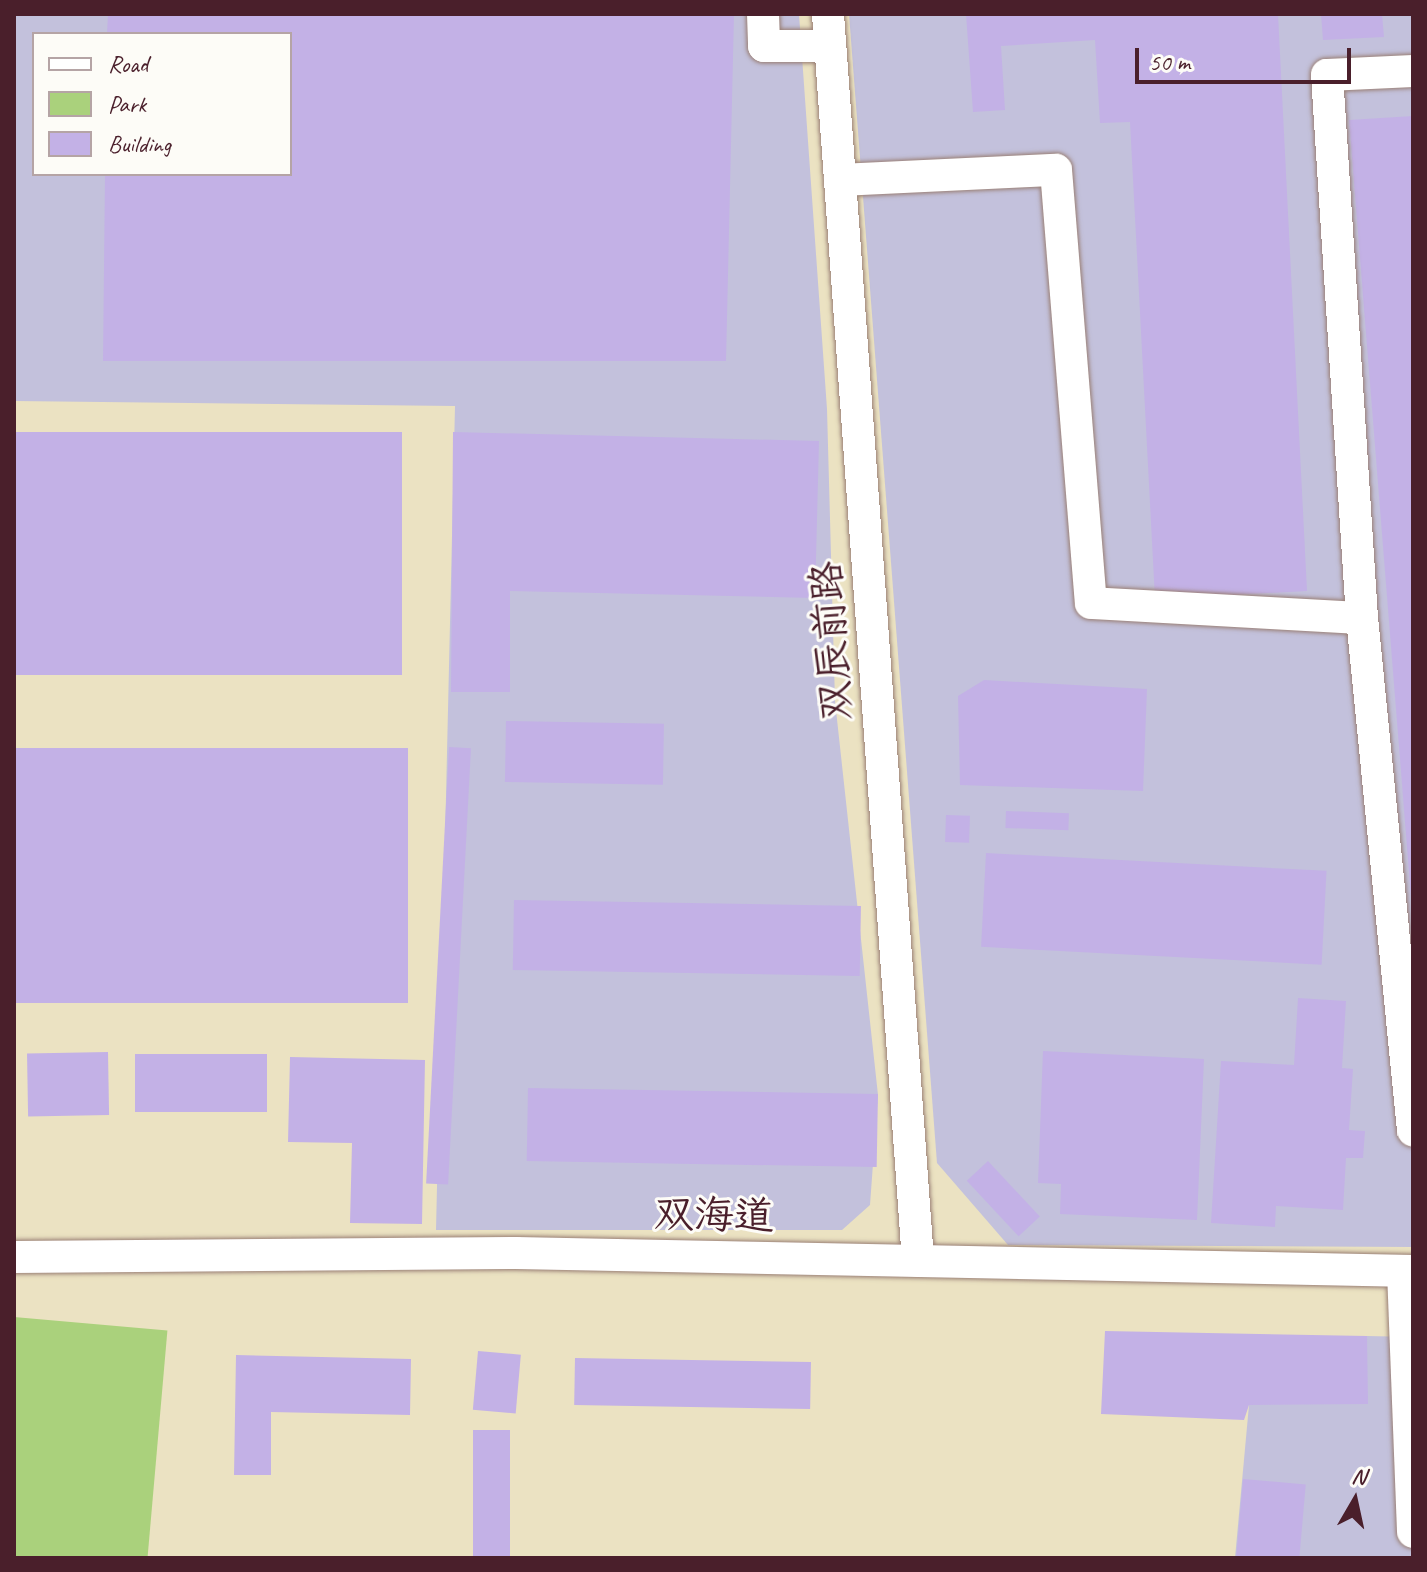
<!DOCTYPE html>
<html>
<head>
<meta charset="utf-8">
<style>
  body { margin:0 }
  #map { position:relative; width:1427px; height:1572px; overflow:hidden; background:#ebe2c2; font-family:Caveat,"LXGW WenKai TC",sans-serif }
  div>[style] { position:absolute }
  .industrial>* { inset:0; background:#c3c1dc }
  .green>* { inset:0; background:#aad17c; transform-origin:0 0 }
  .building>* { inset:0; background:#c3b1e6; transform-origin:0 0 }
  .roads { filter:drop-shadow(0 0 2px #9a8076) drop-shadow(0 0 2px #9a8076) }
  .minor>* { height:32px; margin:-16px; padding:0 16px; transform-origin:16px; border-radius:16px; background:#fff }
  span { translate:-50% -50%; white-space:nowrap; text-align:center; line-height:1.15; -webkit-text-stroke:6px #fdfcf7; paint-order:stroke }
  .street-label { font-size:40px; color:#4a1f2b }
  .frame { position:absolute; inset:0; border:16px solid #4a1f2b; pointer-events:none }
  .legend { position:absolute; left:32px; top:32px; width:260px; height:144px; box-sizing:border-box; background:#fdfcf7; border:2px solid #b5a4a5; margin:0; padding:10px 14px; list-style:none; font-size:24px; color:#4a1f2b }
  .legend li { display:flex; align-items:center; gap:16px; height:40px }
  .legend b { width:40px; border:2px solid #b5a4a5 }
  .north { position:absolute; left:1315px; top:1460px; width:80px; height:80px; -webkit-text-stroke:6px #fdfcf7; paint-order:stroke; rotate:9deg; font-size:22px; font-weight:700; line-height:32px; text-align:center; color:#4a1f2b }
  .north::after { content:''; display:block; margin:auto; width:28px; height:36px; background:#4a1f2b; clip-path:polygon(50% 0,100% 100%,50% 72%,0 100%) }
  .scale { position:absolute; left:1135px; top:48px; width:216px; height:36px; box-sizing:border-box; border:4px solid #4a1f2b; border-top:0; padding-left:10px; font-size:24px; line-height:28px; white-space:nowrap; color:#4a1f2b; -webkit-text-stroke:6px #fdfcf7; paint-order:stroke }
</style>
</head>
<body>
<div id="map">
  <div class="industrial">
    <div style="clip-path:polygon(evenodd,14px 14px,799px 14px,827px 409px,835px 701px,878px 1095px,870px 1205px,842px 1230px,436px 1230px,455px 406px,14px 401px,14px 14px,34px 34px,290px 34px,290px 174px,34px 174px,34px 34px)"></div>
    <div style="clip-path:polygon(849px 14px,1413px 14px,1413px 1247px,1008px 1245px,937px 1163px)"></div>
    <div style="clip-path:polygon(1367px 1336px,1413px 1337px,1413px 1558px,1235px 1558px,1249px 1405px)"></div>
  </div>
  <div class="green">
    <div style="left:14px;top:1317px;width:154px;height:241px;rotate:5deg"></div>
  </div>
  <div class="building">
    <div style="clip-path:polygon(108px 14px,734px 14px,726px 361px,103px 361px,105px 174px,290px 174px,290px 34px,107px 34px)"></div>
    <div style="clip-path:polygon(966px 14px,1278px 14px,1307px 591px,1155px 599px,1130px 122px,1100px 123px,1095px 40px,1001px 46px,1005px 110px,973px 112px)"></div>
    <div style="clip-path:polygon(1321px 14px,1382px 14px,1384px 37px,1323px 40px)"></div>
    <div style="clip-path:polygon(1413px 116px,1413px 897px,1411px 897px,1349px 120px)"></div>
    <div style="left:14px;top:432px;width:388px;height:243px"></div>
    <div style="clip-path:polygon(453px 432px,819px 441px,815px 598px,510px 591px,510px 692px,451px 692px)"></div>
    <div style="clip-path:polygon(984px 680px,1147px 689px,1143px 791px,960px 785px,958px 696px)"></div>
    <div style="left:506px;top:721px;width:158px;height:61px;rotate:1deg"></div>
    <div style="left:449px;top:747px;width:22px;height:437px;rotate:3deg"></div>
    <div style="left:14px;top:748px;width:394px;height:255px"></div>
    <div style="left:1006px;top:811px;width:63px;height:17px;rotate:2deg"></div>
    <div style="left:946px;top:815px;width:24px;height:27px;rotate:2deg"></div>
    <div style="left:986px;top:853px;width:341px;height:94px;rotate:3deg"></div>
    <div style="left:514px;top:900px;width:347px;height:70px;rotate:1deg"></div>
    <div style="clip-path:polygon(1298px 998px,1346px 1001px,1342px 1068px,1353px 1069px,1349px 1130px,1365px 1131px,1363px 1158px,1346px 1158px,1343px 1210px,1276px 1206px,1275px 1227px,1211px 1223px,1221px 1061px,1294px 1065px)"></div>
    <div style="clip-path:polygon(1043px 1051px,1204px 1059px,1197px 1220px,1060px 1214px,1061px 1184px,1038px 1183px)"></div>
    <div style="left:108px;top:1052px;width:63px;height:81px;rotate:89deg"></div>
    <div style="left:135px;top:1054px;width:132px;height:58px"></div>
    <div style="clip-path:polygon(290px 1057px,425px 1060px,422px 1224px,350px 1223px,352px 1143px,288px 1142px)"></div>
    <div style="left:528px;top:1088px;width:350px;height:73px;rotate:1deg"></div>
    <div style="left:988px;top:1161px;width:76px;height:29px;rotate:47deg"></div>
    <div style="clip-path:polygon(1105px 1331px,1367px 1336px,1368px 1404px,1249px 1405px,1244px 1420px,1101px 1414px)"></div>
    <div style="left:478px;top:1351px;width:43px;height:59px;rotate:5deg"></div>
    <div style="clip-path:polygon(236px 1355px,411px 1359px,410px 1415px,271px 1412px,271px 1475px,234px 1475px)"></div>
    <div style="left:575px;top:1358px;width:236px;height:47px;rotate:1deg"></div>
    <div style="left:473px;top:1430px;width:37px;height:128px"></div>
    <div style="left:1243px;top:1479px;width:63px;height:79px;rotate:5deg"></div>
  </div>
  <div class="roads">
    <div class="minor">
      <div style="left:763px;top:14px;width:32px;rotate:88deg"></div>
      <div style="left:764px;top:46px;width:66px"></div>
      <div style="left:828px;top:14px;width:1250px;rotate:85.87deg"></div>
      <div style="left:1413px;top:71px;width:86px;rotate:177.3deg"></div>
      <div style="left:1327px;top:75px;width:544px;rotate:86.31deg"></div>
      <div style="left:1362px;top:618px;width:515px;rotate:84.31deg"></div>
      <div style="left:840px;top:180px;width:216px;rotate:-2.7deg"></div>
      <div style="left:1056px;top:170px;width:434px;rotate:85.4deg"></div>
      <div style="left:1091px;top:603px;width:271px;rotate:3.2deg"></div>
      <div style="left:14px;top:1257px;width:502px;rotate:-0.46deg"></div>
      <div style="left:516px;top:1253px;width:897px;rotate:1.15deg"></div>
      <div style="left:1403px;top:1271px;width:261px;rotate:87.8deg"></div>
    </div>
  </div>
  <div class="street-label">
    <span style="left:831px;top:641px;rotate:-94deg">双辰前路</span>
    <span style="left:714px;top:1215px;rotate:1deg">双海道</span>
  </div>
  <div class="frame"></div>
  <ul class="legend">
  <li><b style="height:10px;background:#fff"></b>Road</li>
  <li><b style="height:22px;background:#aad17c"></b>Park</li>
  <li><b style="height:22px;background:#c3b1e6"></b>Building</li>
  </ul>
  <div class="north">N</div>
  <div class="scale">50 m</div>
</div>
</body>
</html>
